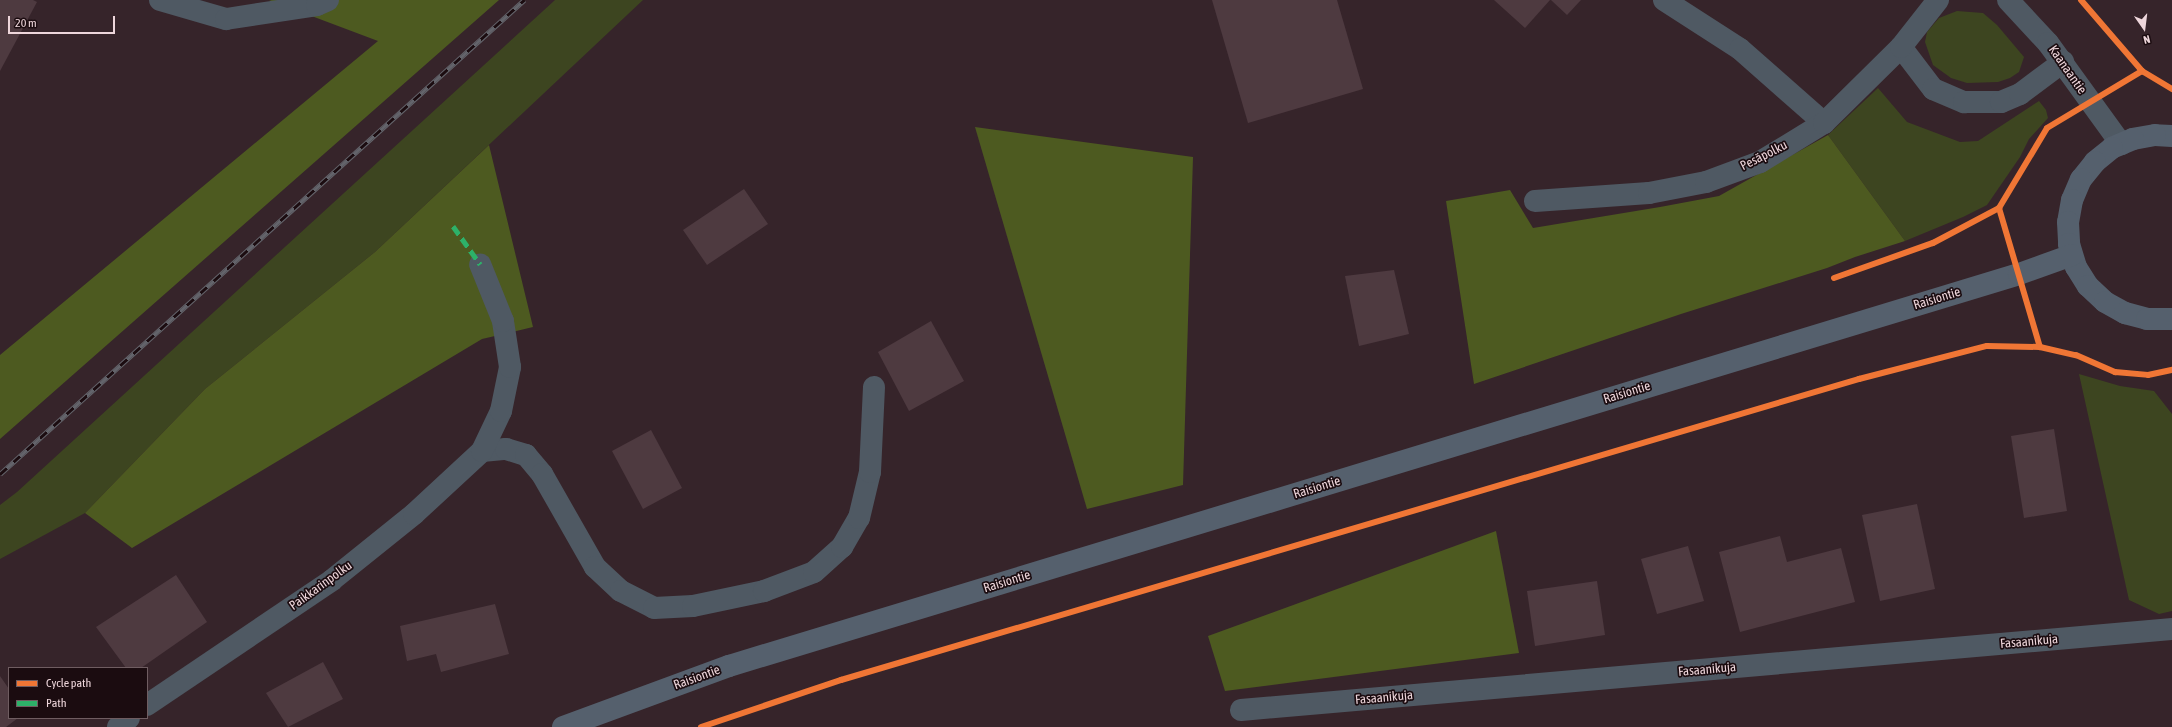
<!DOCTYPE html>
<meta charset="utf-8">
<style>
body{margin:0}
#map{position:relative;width:2172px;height:727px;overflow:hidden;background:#36242a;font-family:"Asap Condensed",sans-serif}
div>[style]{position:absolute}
.green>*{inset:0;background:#3d4520}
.forest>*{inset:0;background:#4d5a20}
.building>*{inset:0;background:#4e3a40}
.minor>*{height:22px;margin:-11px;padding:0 11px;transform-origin:11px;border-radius:11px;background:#4f5963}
.major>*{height:22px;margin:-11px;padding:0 11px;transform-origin:11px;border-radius:11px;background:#55606d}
.rail>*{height:4.5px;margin-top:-2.25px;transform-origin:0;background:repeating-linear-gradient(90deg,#1b0c10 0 9px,#63646b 0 18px);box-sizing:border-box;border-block:1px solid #63646b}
.quiet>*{height:5px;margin-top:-2.5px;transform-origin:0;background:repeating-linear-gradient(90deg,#2db169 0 10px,transparent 0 15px)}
.cycleway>*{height:6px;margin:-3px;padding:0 3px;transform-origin:3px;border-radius:3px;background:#f07635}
span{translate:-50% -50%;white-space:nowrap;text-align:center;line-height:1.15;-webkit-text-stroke:3.5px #1b0c10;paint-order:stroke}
.street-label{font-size:13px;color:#eed6db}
.legend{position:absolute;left:8px;top:667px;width:140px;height:52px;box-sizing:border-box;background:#1b0c10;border:1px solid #6f5d61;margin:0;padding:5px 7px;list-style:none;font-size:12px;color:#eed6db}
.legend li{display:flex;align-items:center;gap:8px;height:20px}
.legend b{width:20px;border:1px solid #6f5d61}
.north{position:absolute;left:2124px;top:8px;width:40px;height:40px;-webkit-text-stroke:3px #1b0c10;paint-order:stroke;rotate:166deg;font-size:11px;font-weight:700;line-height:16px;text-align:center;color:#eed6db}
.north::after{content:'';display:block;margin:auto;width:14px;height:18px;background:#eed6db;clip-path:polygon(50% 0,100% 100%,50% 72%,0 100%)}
.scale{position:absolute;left:8px;top:16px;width:107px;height:18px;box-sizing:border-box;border:2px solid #eed6db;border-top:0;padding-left:5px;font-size:12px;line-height:14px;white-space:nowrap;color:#eed6db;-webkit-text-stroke:3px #1b0c10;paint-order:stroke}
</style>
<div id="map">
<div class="green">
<i style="clip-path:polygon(555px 0,643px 0,375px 252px,205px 389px,85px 513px,0 559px,0 505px,17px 492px)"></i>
<i style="clip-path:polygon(1957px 11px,1983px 13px,1997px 25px,2024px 57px,2019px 72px,2010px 78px,1998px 82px,1967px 83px,1951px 78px,1933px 65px,1925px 42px,1927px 32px,1939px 18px)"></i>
<i style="clip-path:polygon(1878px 88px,1907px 122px,1960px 142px,1978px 141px,2039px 101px,2046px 110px,2048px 118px,2029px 139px,2020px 157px,1987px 205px,1963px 217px,1905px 241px,1828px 135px)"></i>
<i style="clip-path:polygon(2079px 374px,2120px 386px,2154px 391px,2172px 414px,2172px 611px,2159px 614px,2129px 600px)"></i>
</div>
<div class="forest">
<i style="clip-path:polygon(269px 0,499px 0,0 439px,0 355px,378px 41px)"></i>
<i style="clip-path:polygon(975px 127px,1193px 157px,1183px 485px,1087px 509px)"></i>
<i style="clip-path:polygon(1828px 135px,1905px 241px,1855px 257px,1827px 268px,1681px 314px,1474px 384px,1446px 201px,1510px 190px,1533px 228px,1660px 207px,1719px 196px)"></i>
<i style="clip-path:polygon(489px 145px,533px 327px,482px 339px,132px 548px,85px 513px,205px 389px,375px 252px)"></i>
<i style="clip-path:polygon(1496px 531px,1519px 653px,1225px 691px,1208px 636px)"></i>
</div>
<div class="building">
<i style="clip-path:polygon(0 0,33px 0,37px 2px,0 71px)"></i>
<i style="clip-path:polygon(1212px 0,1337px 0,1363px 89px,1248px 123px)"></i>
<i style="clip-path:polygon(1494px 0,1550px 0,1525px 28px)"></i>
<i style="clip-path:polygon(1551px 0,1581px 0,1567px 15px)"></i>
<i style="clip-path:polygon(744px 189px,768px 224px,707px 265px,683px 230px)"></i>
<i style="clip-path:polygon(1394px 270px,1409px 334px,1359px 346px,1345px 276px)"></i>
<i style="clip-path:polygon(931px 321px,964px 381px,909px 411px,878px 352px)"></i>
<i style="clip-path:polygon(2054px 429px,2067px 511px,2024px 518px,2011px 436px)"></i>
<i style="clip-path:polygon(651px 430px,682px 488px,643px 509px,612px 451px)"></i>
<i style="clip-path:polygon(1917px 504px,1935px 589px,1880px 601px,1862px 515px)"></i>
<i style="clip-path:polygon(1780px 536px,1787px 562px,1841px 548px,1855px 602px,1740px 632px,1719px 552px)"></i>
<i style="clip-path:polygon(1688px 546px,1704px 601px,1657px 614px,1641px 559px)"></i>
<i style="clip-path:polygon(176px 575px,207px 622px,141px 668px,126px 668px,96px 627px)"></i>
<i style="clip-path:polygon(1597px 581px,1605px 635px,1535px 646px,1527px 591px)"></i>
<i style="clip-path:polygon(495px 604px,509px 654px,441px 672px,436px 654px,407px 661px,400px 626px)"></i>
<i style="clip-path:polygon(323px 662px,343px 699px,288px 727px,266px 693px)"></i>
<i style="clip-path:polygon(0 676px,9px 689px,9px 718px,18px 718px,6px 727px,0 727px)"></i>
</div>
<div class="minor">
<i style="left:160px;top:0;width:69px;rotate:16.1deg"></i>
<i style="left:226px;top:19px;width:92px;rotate:-8.7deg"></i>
<i style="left:317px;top:5px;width:12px;rotate:-24deg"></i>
<i style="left:1664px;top:0;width:90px;rotate:32.8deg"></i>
<i style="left:1740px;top:49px;width:112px;rotate:41.4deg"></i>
<i style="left:2008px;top:0;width:59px;rotate:47.1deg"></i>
<i style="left:2048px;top:43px;width:125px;rotate:54.1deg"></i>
<i style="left:1901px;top:47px;width:53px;rotate:52.7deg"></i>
<i style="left:1933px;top:89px;width:34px;rotate:23deg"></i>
<i style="left:1964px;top:102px;width:37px"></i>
<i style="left:2001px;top:102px;width:21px;rotate:-23deg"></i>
<i style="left:2020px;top:94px;width:54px;rotate:-36.7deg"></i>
<i style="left:1535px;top:201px;width:114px;rotate:-4deg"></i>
<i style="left:1649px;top:193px;width:58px;rotate:-10.9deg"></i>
<i style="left:1706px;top:182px;width:58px;rotate:-20.3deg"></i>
<i style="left:1760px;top:162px;width:75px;rotate:-31.4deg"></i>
<i style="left:1824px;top:123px;width:108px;rotate:-44.6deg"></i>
<i style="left:1901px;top:47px;width:60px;rotate:-51.8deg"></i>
<i style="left:482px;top:451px;width:24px;rotate:-5deg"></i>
<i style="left:506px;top:449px;width:21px;rotate:17deg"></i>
<i style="left:526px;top:455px;width:25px;rotate:50deg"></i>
<i style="left:542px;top:474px;width:107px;rotate:60.3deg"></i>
<i style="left:595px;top:567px;width:35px;rotate:43deg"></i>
<i style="left:621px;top:591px;width:37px;rotate:27deg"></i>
<i style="left:654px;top:608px;width:39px;rotate:-3deg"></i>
<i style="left:693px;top:606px;width:73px;rotate:-11.9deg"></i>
<i style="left:764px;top:591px;width:53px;rotate:-20.8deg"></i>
<i style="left:814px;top:572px;width:38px;rotate:-42deg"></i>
<i style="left:842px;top:547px;width:34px;rotate:-60deg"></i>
<i style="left:859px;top:518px;width:47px;rotate:-76.6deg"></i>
<i style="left:870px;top:472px;width:85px;rotate:-87.3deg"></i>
<i style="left:147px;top:705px;width:223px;rotate:-34deg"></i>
<i style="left:332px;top:580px;width:105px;rotate:-38.8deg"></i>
<i style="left:414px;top:514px;width:93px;rotate:-42.8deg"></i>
<i style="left:482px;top:451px;width:44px;rotate:-64.6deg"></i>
<i style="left:501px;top:411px;width:45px;rotate:-78.4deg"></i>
<i style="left:510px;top:367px;width:47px;rotate:-98.7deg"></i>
<i style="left:503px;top:321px;width:61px;rotate:-112deg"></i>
<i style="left:1241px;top:710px;width:935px;rotate:-4.97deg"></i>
<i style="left:118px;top:727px;width:14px;rotate:-39deg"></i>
</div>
<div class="major">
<i style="left:2172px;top:136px;width:17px;rotate:-177deg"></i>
<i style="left:2155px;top:135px;width:22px;rotate:170deg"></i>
<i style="left:2133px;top:139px;width:23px;rotate:157deg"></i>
<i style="left:2112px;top:148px;width:22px;rotate:141deg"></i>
<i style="left:2095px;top:162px;width:22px;rotate:129deg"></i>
<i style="left:2081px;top:179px;width:23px;rotate:113deg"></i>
<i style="left:2072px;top:200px;width:22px;rotate:100deg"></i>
<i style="left:2068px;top:222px;width:22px;rotate:87deg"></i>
<i style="left:2069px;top:244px;width:24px;rotate:73deg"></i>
<i style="left:2076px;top:267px;width:22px;rotate:58deg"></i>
<i style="left:2088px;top:286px;width:23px;rotate:43deg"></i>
<i style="left:2105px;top:302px;width:23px;rotate:29deg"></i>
<i style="left:2125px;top:313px;width:23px;rotate:15deg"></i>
<i style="left:2147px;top:319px;width:25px"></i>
<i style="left:563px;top:727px;width:177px;rotate:-20.2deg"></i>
<i style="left:729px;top:666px;width:1348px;rotate:-16.9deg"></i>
<i style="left:2019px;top:274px;width:56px;rotate:-19.7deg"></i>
</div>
<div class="rail">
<i style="left:0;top:474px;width:707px;rotate:-42.13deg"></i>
</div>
<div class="quiet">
<i style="left:453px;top:226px;width:47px;rotate:54.6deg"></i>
</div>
<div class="cycleway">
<i style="left:2081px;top:0;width:94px;rotate:49.3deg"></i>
<i style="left:2142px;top:71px;width:35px;rotate:31deg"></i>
<i style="left:1999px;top:208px;width:145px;rotate:73.6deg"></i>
<i style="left:1834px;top:278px;width:105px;rotate:-19.5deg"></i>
<i style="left:1933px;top:243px;width:75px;rotate:-27.9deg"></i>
<i style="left:1999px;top:208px;width:93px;rotate:-59deg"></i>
<i style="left:2047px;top:128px;width:111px;rotate:-31deg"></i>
<i style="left:701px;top:727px;width:148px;rotate:-18.6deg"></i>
<i style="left:841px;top:680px;width:1062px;rotate:-16.47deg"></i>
<i style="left:1859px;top:379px;width:132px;rotate:-14.5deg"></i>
<i style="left:1987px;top:346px;width:53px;rotate:1.1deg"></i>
<i style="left:2040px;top:347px;width:37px;rotate:13deg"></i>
<i style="left:2076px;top:355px;width:43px;rotate:23.6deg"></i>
<i style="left:2115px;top:372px;width:33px;rotate:5deg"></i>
<i style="left:2148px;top:375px;width:25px;rotate:-12deg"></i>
</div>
<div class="street-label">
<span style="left:2067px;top:70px;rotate:55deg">Kaanaantie</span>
<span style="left:1764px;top:156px;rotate:-27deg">Pesäpolku</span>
<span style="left:1937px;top:299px;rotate:-17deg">Raisiontie</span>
<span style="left:1627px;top:393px;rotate:-17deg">Raisiontie</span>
<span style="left:1317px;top:488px;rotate:-17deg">Raisiontie</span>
<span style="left:1007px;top:582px;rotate:-17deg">Raisiontie</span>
<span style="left:321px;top:586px;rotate:-36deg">Paikkarinpolku</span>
<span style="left:2029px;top:642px;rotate:-5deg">Fasaanikuja</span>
<span style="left:1707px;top:670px;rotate:-5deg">Fasaanikuja</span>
<span style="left:697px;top:678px;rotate:-20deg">Raisiontie</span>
<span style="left:1384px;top:698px;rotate:-5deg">Fasaanikuja</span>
</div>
<ul class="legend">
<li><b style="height:5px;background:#f07635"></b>Cycle path</li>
<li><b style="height:5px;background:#2db169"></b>Path</li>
</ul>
<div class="north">N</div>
<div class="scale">20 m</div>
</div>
